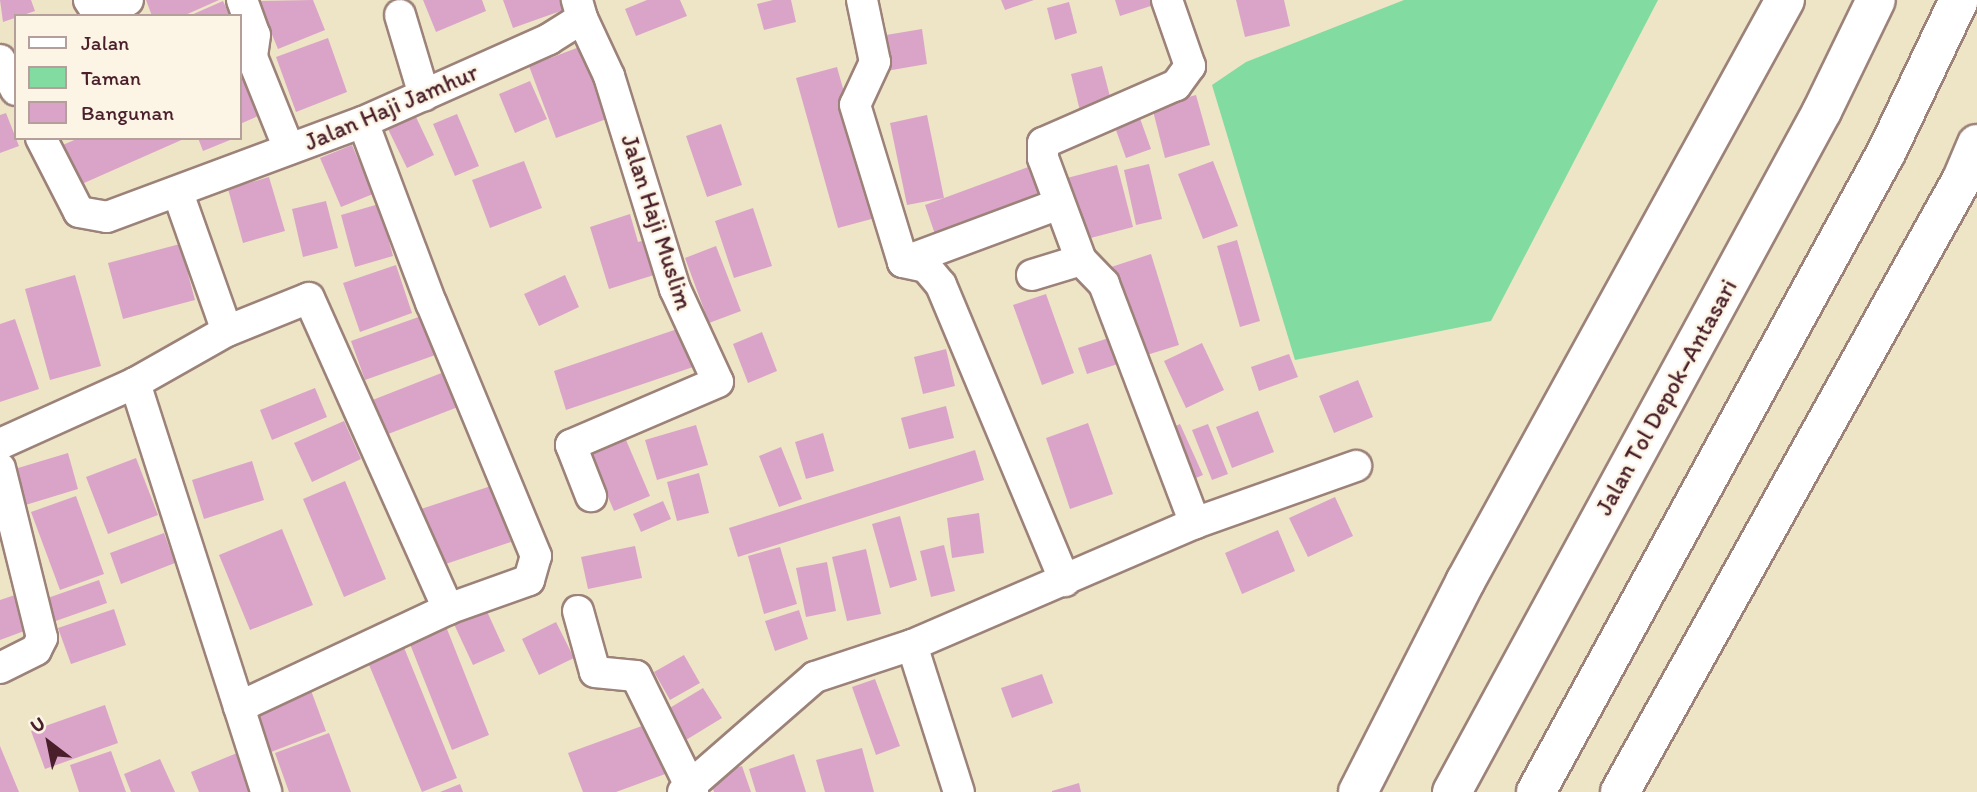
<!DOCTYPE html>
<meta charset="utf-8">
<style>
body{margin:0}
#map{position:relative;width:1977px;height:792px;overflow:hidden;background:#eee5c7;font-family:Itim,sans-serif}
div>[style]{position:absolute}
.green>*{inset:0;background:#82dba1}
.building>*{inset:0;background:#daa4c8}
.roads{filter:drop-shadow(2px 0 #9c8279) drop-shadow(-2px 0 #9c8279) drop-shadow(0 2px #9c8279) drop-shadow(0 -2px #9c8279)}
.minor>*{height:30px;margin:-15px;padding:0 15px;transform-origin:15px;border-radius:15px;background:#fff}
.motorway>*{height:38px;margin:-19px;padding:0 19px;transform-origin:19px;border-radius:19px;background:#fff}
span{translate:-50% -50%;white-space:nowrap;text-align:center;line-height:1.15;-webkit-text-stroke:5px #fcf5e5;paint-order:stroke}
.street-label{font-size:24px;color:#4a1f2b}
.legend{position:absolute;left:14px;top:14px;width:228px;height:126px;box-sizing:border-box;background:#fcf5e5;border:2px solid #b59f9b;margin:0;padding:9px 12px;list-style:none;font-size:21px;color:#4a1f2b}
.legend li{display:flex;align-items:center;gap:14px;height:35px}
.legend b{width:35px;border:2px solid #b59f9b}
.north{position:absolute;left:14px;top:708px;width:70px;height:70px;-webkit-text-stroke:5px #fcf5e5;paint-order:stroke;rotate:328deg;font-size:19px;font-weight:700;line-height:28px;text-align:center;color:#4a1f2b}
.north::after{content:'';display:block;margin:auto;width:24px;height:32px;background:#4a1f2b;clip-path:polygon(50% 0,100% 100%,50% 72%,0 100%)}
</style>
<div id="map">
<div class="green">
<i style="clip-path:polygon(1404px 0,1658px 0,1491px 321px,1295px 360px,1212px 85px,1246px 62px)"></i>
</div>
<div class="building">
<i style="clip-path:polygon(0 0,31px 0,35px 11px,3px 22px)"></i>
<i style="clip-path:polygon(146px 0,219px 0,183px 16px,152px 16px)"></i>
<i style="clip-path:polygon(313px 0,325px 30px,278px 49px,258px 1px)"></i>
<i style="clip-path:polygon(423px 0,482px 0,486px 11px,436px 32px)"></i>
<i style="clip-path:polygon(503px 0,566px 0,569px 8px,513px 28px)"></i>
<i style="clip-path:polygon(647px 0,680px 0,687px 16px,636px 36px,625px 9px)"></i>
<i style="clip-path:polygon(773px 0,791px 0,796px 22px,764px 30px,757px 4px)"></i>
<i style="clip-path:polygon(1001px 0,1034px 0,1005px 10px)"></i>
<i style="clip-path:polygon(1115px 0,1159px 0,1160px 3px,1120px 16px)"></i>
<i style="clip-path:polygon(1236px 0,1284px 0,1290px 26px,1245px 37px)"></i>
<i style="clip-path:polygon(223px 1px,230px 16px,189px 16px)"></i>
<i style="clip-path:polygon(1069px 2px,1077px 33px,1055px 40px,1047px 8px)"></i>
<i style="clip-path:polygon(922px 29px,927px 64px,886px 71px,880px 36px)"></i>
<i style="clip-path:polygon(328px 38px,347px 92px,296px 112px,276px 57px)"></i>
<i style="clip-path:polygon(590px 43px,617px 115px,556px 138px,529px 66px)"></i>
<i style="clip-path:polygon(240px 54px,265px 113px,240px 124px)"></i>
<i style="clip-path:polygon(1102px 66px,1113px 108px,1081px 115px,1071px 74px)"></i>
<i style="clip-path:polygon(837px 67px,879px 217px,838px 228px,796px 78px)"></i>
<i style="clip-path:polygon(530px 81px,547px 119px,515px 133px,499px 94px)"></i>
<i style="clip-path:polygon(1196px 95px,1210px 145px,1165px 158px,1152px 107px)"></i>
<i style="clip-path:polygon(1137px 110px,1151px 149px,1126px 158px,1112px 119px)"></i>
<i style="clip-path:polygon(6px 113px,19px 146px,0 153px,0 115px)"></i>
<i style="clip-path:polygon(457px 114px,479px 166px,455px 176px,433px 124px)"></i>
<i style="clip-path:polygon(927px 115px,944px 198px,907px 205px,890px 123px)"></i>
<i style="clip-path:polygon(416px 117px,434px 155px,407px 168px,388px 129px)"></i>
<i style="clip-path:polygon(721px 124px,742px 185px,707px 197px,686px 136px)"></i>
<i style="clip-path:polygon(79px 138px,186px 138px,75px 187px,58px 147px)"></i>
<i style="clip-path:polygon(198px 138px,235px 138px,203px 151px)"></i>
<i style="clip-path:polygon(352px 145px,373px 194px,341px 207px,320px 158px)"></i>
<i style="clip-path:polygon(524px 161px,542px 208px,490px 228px,472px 180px)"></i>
<i style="clip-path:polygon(1213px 161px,1238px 226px,1203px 239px,1178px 174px)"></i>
<i style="clip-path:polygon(1039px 163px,1054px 204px,939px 246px,925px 205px)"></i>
<i style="clip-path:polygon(1149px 164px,1162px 219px,1136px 225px,1124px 170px)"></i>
<i style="clip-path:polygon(1117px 165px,1133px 227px,1079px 241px,1063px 179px)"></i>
<i style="clip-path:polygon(269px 177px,285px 231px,243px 243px,228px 189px)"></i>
<i style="clip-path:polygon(326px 201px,338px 248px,303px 257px,292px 209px)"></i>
<i style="clip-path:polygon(379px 204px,393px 256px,355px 267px,341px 215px)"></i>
<i style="clip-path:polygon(753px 208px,772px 266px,734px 278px,715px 221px)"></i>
<i style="clip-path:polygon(630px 214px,638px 242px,656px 237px,667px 271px,609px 289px,590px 227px)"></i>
<i style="clip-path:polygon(1237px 240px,1260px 321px,1240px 327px,1217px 246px)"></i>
<i style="clip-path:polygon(180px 244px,195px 300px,123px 319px,108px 263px)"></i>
<i style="clip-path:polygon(716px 246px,741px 311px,709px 323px,685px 258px)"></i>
<i style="clip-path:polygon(1151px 254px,1179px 345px,1137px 358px,1105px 269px)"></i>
<i style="clip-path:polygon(396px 265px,412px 313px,360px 332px,343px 283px)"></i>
<i style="clip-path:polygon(75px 275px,101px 366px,50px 380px,25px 289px)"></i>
<i style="clip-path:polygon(565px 275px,579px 307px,539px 326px,524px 294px)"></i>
<i style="clip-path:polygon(1046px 294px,1074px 373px,1042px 385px,1013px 305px)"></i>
<i style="clip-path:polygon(427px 314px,441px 353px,365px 380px,351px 341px)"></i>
<i style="clip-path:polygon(15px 319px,39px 389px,0 402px,0 324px)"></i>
<i style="clip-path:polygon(689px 325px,702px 364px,566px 410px,554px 371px)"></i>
<i style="clip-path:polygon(762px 332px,777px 371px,748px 383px,733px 344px)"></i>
<i style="clip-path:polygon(1118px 335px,1127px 361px,1087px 374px,1078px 348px)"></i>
<i style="clip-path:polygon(1202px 343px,1224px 390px,1186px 408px,1164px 361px)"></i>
<i style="clip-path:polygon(946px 349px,955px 386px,923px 394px,914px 357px)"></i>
<i style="clip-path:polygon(1289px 354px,1298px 377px,1259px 391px,1251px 367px)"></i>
<i style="clip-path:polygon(444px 372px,458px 407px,383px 436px,370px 401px)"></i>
<i style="clip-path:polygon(1358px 380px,1373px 417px,1334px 433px,1319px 396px)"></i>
<i style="clip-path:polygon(315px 388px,327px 417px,272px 440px,260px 410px)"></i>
<i style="clip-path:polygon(946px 406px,954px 438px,909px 449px,901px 418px)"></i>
<i style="clip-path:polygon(1258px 411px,1274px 452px,1232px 468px,1216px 427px)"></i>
<i style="clip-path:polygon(344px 421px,361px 459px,312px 482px,294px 443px)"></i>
<i style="clip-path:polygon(1088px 423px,1113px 494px,1070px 509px,1046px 438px)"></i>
<i style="clip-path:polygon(1180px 424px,1203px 475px,1184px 483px,1162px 432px)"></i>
<i style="clip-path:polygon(1208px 424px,1228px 474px,1212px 480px,1192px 430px)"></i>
<i style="clip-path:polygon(696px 425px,708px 465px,657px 480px,645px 440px)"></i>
<i style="clip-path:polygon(620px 426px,650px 496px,614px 511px,584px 441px)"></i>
<i style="clip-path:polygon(823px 433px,834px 471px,806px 479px,795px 442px)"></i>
<i style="clip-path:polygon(781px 447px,802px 499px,779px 507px,759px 456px)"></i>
<i style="clip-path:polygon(975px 450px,984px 480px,738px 557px,729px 528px)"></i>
<i style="clip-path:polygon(68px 453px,78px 489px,19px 507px,8px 471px)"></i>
<i style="clip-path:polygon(136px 458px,158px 515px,108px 534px,86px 477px)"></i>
<i style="clip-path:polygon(252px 461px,264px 500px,204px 519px,192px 480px)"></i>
<i style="clip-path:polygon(699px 473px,709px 513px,677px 521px,667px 482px)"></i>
<i style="clip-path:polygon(345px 481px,386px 579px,344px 597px,303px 499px)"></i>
<i style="clip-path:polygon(491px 486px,511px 542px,434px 568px,415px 511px)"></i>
<i style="clip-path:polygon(76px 496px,104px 574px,60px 590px,31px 512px)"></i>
<i style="clip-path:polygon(1335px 497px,1353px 536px,1308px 557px,1289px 518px)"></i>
<i style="clip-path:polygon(663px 501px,671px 519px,641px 532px,633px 514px)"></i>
<i style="clip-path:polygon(979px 513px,984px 553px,952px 558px,947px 518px)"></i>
<i style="clip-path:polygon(900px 516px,917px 580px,890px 588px,872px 524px)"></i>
<i style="clip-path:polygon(282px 529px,313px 605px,250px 630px,219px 555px)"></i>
<i style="clip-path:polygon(1278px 530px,1295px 571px,1242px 594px,1225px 553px)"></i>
<i style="clip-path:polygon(164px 533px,175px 563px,121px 584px,110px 553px)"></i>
<i style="clip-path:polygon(944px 545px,955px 591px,931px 597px,920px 551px)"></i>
<i style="clip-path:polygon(635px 546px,642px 578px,588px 589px,581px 557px)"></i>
<i style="clip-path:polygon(780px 547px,797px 604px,764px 614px,748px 556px)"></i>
<i style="clip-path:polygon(866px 549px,881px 614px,847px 621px,832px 557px)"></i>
<i style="clip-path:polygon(827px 562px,836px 611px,806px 617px,796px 568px)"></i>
<i style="clip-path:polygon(99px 580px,107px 603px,50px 623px,42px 600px)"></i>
<i style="clip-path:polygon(15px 595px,27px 630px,0 640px,0 600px)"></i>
<i style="clip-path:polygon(485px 607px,505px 651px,473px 665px,453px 622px)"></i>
<i style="clip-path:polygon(114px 609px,126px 645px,71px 664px,58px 628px)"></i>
<i style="clip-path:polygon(799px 610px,808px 639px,775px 651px,765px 621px)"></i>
<i style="clip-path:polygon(443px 619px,489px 735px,452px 750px,406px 634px)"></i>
<i style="clip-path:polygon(556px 622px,574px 658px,539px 675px,522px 639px)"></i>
<i style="clip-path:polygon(403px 645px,457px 778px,422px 792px,367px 660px)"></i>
<i style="clip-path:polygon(684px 655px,700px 683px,670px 700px,654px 672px)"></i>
<i style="clip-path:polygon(1042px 674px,1053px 703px,1012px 718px,1001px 688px)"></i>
<i style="clip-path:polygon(875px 679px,900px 746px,876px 755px,852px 687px)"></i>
<i style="clip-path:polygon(309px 685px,326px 731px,271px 752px,254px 705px)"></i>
<i style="clip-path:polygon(703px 688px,722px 718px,686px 740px,668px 709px)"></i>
<i style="clip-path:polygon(105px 705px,118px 743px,45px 769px,31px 731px)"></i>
<i style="clip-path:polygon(650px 723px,668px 773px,616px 792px,583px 792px,568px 753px)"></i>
<i style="clip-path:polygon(329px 733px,351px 792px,289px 792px,275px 753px)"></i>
<i style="clip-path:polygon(0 746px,19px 792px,0 792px)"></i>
<i style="clip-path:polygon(862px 748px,874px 792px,825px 792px,816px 760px)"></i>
<i style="clip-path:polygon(111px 751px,126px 792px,79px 792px,70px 765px)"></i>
<i style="clip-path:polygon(237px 753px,253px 792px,199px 792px,191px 772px)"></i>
<i style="clip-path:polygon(794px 754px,806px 792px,756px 792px,749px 769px)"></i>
<i style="clip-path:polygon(160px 759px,175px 792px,131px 792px,124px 774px)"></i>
<i style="clip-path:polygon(742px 766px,751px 792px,714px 792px,709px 777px)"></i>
<i style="clip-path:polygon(1079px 783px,1081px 792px,1052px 792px,1052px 791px)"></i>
<i style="clip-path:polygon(460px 784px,463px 792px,440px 792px)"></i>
</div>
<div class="roads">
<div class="minor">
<i style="left:89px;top:0;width:17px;rotate:57deg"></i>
<i style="left:98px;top:14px;width:33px;rotate:-25deg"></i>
<i style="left:242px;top:0;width:37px;rotate:70deg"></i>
<i style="left:255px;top:35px;width:22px;rotate:98deg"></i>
<i style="left:252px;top:57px;width:99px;rotate:68.1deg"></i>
<i style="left:862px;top:0;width:63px;rotate:78.2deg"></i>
<i style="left:875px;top:62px;width:47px;rotate:114.9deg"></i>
<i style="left:855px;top:105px;width:164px;rotate:73deg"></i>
<i style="left:903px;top:262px;width:24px;rotate:12deg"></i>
<i style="left:926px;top:267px;width:23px;rotate:50deg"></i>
<i style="left:941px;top:285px;width:321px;rotate:67.3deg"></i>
<i style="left:1167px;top:0;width:70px;rotate:70.8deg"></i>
<i style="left:1190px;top:66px;width:24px;rotate:126deg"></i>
<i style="left:1176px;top:85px;width:145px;rotate:156.4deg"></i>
<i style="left:1043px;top:143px;width:15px;rotate:90deg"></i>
<i style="left:1043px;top:158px;width:109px;rotate:69.6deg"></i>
<i style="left:1081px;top:260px;width:33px;rotate:46deg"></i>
<i style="left:1104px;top:284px;width:256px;rotate:69.2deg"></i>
<i style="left:400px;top:15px;width:84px;rotate:73.3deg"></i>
<i style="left:582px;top:18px;width:64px;rotate:65deg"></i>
<i style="left:609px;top:76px;width:223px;rotate:72.8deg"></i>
<i style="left:675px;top:289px;width:102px;rotate:65.2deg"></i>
<i style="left:718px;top:382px;width:160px;rotate:156.8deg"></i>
<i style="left:571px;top:445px;width:55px;rotate:68.6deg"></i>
<i style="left:0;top:60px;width:34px;rotate:62deg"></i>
<i style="left:41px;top:138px;width:83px;rotate:62.8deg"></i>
<i style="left:79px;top:212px;width:28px;rotate:10deg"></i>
<i style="left:107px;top:217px;width:273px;rotate:-20.4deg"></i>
<i style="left:363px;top:122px;width:204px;rotate:-24deg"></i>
<i style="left:549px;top:39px;width:39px;rotate:-32deg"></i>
<i style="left:582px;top:18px;width:19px;rotate:-106deg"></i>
<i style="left:178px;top:193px;width:146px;rotate:70.5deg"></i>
<i style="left:903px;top:262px;width:166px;rotate:-20.4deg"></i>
<i style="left:1032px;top:275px;width:51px;rotate:-17deg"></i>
<i style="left:135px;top:383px;width:429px;rotate:72.2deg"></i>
<i style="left:0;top:444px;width:148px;rotate:-24.3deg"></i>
<i style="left:135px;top:383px;width:106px;rotate:-29.5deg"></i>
<i style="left:227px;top:331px;width:88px;rotate:-21.9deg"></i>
<i style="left:309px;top:298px;width:341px;rotate:65.9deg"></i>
<i style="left:0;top:468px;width:175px;rotate:76.1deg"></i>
<i style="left:42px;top:638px;width:13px;rotate:117deg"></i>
<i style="left:36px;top:650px;width:40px;rotate:153.4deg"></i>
<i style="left:578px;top:611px;width:63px;rotate:74.4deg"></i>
<i style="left:595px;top:672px;width:41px;rotate:5.6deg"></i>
<i style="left:636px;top:676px;width:129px;rotate:63.8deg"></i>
<i style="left:912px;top:645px;width:154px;rotate:72.3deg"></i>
<i style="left:239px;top:707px;width:231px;rotate:-25.1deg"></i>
<i style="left:448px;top:609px;width:86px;rotate:-19.7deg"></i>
<i style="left:529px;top:580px;width:25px;rotate:-74deg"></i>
<i style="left:536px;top:556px;width:274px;rotate:-112.5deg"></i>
<i style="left:431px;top:303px;width:193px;rotate:-110.6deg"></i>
<i style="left:683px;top:792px;width:175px;rotate:-41.1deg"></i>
<i style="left:815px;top:677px;width:102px;rotate:-18.3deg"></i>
<i style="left:912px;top:645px;width:308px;rotate:-23.3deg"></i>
<i style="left:1195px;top:523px;width:171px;rotate:-19.5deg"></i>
</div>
<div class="motorway">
<i style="left:1358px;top:792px;width:236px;rotate:-63deg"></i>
<i style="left:1465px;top:582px;width:664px;rotate:-61.2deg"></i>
<i style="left:1452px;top:792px;width:775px;rotate:-61.48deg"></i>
<i style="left:1822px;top:111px;width:123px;rotate:-64.1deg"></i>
<i style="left:1536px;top:792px;width:731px;rotate:-61.3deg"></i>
<i style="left:1887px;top:151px;width:167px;rotate:-64.5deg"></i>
<i style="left:1620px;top:792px;width:702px;rotate:-60.84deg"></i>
<i style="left:1962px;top:179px;width:38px;rotate:-67deg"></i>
</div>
</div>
<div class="street-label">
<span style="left:391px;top:107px;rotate:-23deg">Jalan Haji Jamhur</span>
<span style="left:657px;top:222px;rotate:72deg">Jalan Haji Muslim</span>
<span style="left:1666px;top:397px;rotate:-61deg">Jalan Tol Depok–Antasari</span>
</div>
<ul class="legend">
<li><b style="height:9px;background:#fff"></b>Jalan</li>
<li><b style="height:19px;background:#82dba1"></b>Taman</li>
<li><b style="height:19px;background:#daa4c8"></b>Bangunan</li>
</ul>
<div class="north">U</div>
</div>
